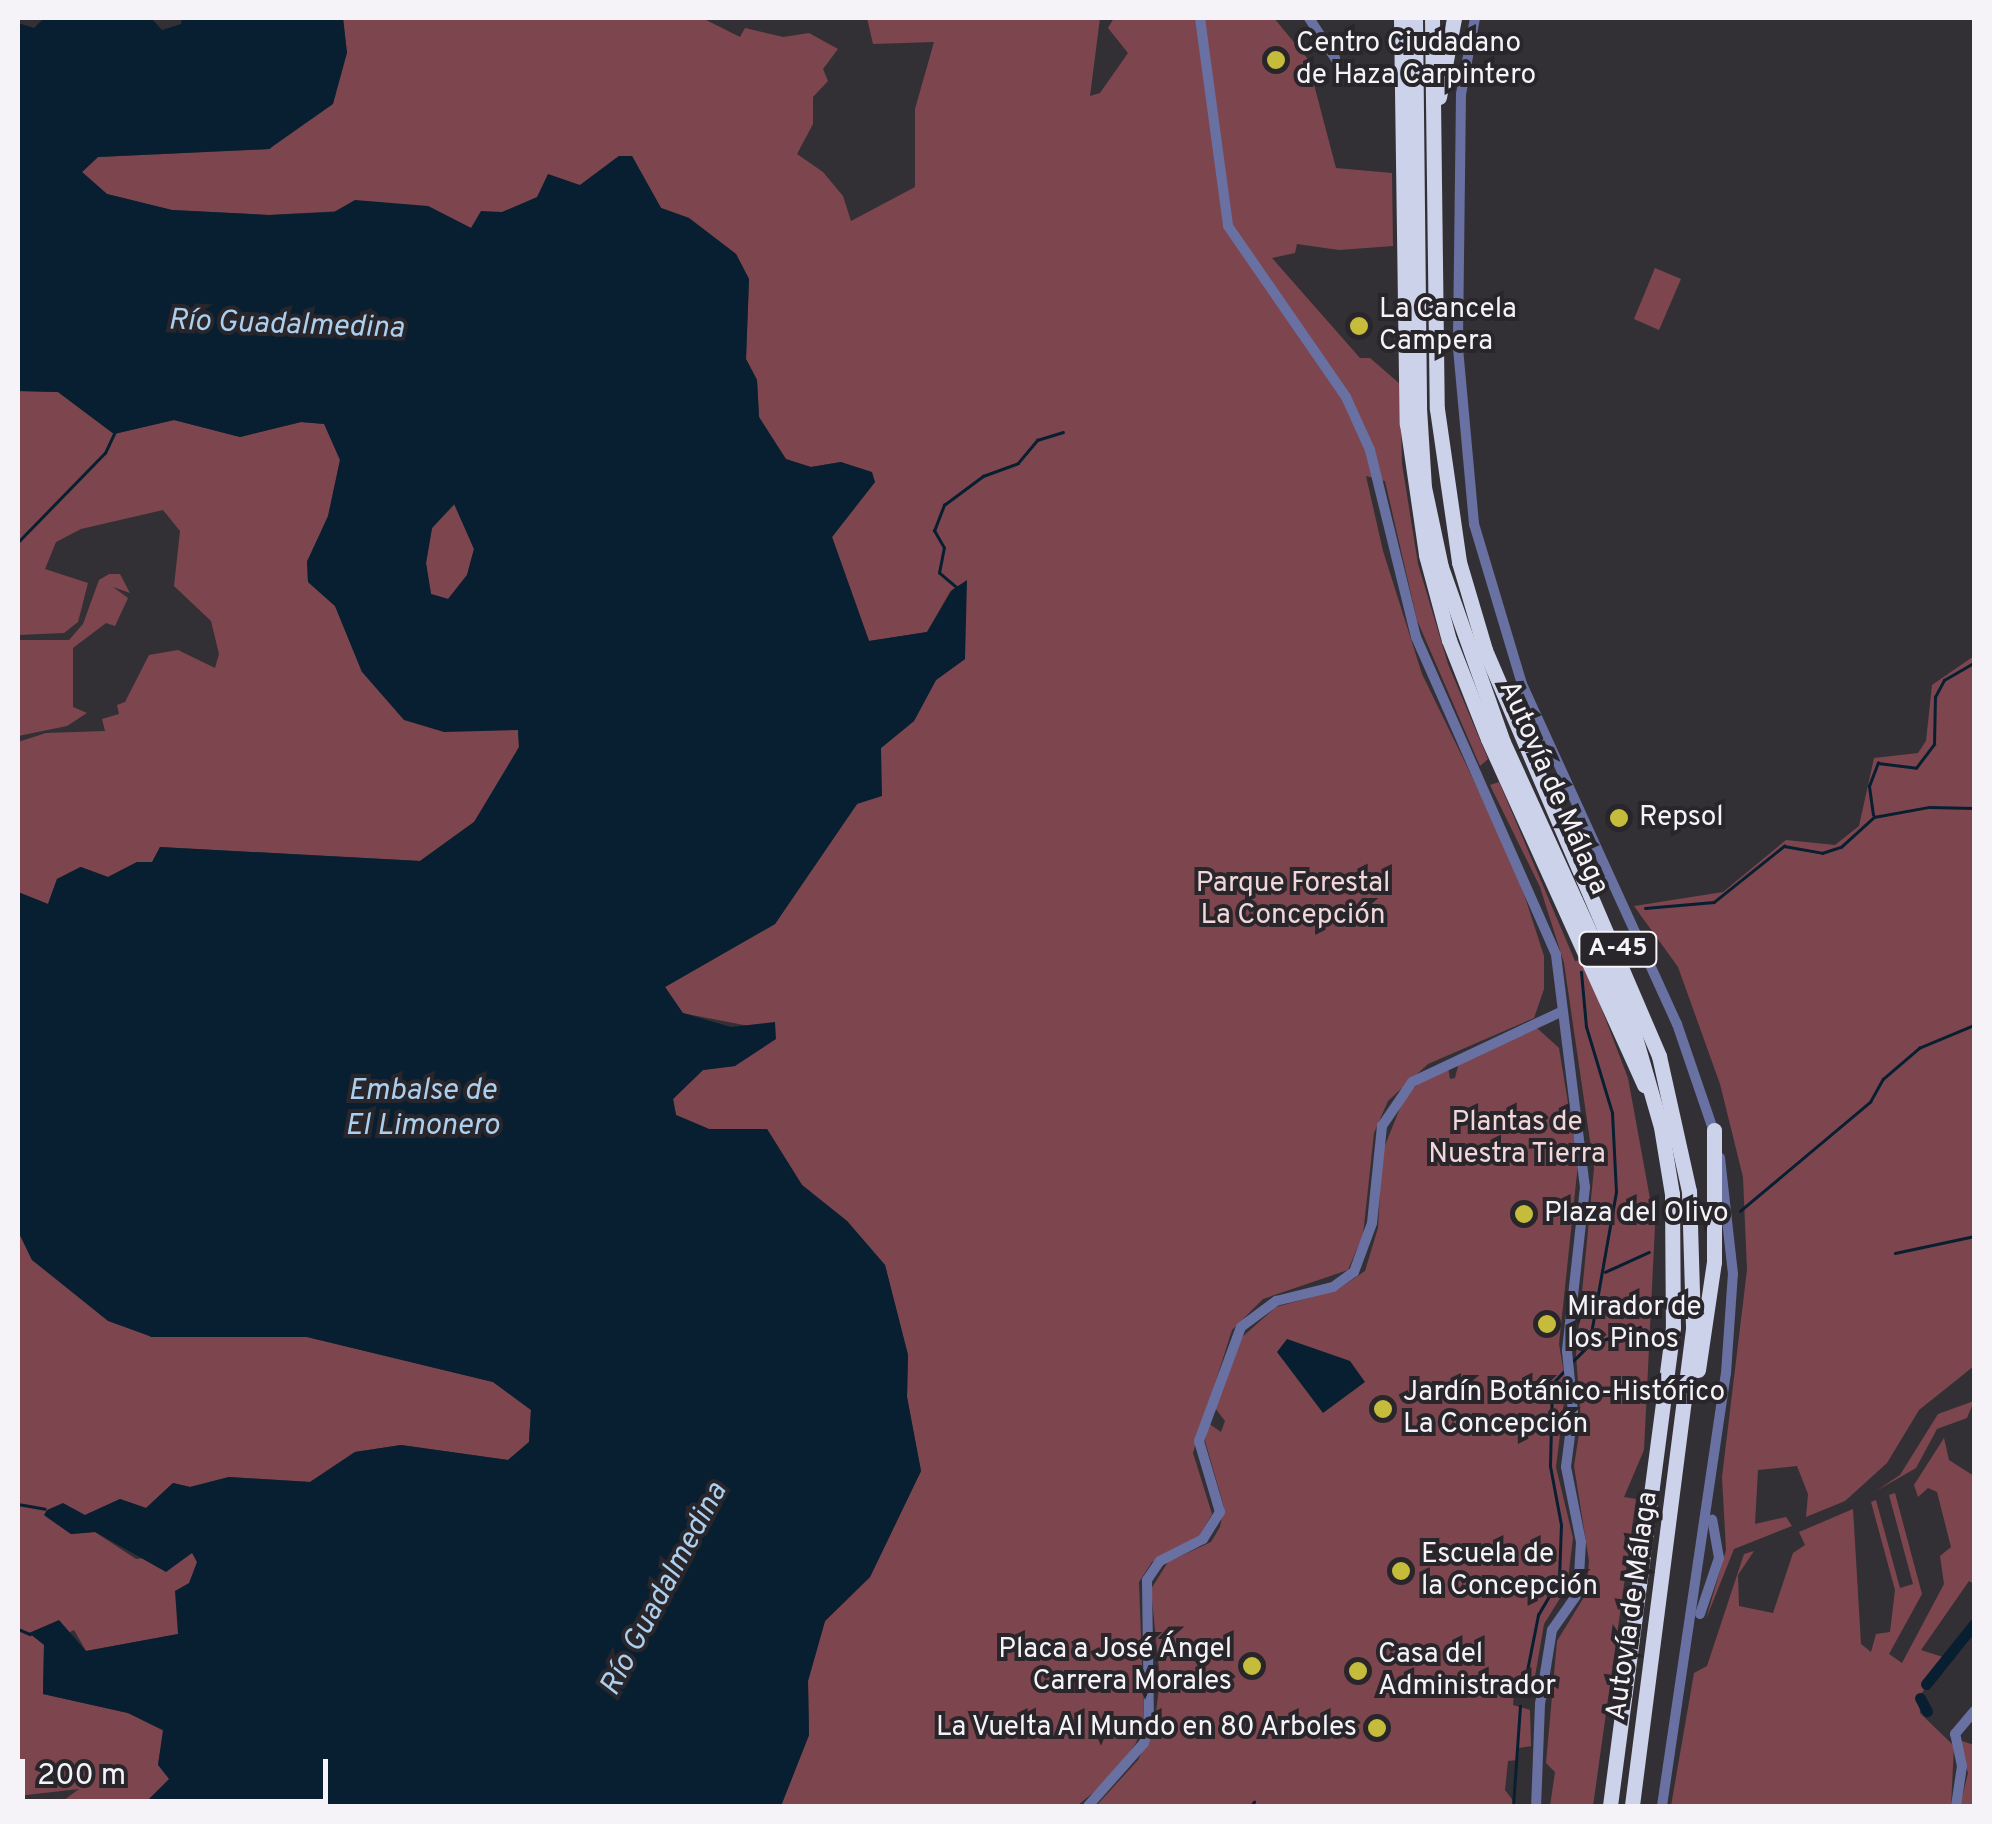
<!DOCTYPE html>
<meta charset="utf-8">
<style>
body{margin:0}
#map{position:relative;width:1992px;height:1824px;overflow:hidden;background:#333035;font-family:Overpass,sans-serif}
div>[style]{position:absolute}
.green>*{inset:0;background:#7d464e}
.water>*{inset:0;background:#081f31}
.stream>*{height:2.5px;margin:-1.25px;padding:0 1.25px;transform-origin:1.25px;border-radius:1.25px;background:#081f31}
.canal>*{height:11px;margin:-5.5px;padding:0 5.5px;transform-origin:5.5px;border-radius:5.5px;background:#081f31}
.minor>*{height:10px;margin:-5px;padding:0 5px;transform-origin:5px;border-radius:5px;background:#6971a3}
.highway>*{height:15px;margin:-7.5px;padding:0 7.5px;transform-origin:7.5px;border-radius:7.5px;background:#cdd2eb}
.dots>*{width:28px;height:28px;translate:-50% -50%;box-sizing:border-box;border:5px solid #29262b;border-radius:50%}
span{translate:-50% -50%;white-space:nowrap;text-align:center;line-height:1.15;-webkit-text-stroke:8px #29262b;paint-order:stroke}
.shield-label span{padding:2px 8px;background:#29262b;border:2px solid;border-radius:8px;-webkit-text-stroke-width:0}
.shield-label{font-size:25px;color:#f5f3f7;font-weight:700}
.poi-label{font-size:28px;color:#f5f3f7}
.left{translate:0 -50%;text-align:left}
.right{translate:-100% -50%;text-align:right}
.street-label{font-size:28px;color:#f5f3f7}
.park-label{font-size:28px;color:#f1d7da}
.water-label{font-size:30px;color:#accfee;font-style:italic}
.frame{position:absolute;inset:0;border:20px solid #f5f3f7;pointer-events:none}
.scale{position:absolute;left:20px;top:1759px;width:308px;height:45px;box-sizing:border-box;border:5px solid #f5f3f7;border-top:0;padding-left:12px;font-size:30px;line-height:35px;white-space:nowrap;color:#f5f3f7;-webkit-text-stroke:8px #29262b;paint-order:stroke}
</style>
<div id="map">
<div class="green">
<i style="clip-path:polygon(343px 18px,702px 18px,740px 37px,745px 28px,783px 37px,809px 33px,838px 49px,823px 69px,828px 81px,813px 97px,813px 124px,797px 154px,823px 172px,843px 196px,851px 221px,915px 187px,915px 109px,934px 42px,873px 44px,867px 18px,1100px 18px,1090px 96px,1100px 93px,1128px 53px,1108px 28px,1114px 18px,1274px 18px,1307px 58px,1336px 168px,1392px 173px,1393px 246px,1339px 250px,1297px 244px,1295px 253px,1272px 258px,1360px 358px,1370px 358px,1400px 384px,1402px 464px,1418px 564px,1448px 664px,1488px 759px,1480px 766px,1417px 620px,1385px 481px,1366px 476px,1383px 551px,1422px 674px,1514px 863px,1544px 956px,1544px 989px,1534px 1018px,1428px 1064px,1388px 1101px,1374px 1133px,1363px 1235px,1348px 1270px,1263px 1299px,1232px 1330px,1193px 1453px,1212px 1514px,1200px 1535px,1152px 1562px,1139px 1582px,1144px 1719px,1136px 1743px,1111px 1778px,1077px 1806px,781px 1806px,809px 1735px,808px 1681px,825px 1621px,870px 1577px,921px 1471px,907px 1397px,908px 1355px,885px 1265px,847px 1221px,802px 1185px,767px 1129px,709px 1129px,676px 1115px,673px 1099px,703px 1070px,735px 1066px,759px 1028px,682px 1013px,665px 987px,775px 924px,857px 804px,881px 748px,914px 721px,936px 680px,965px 659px,951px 590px,927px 632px,869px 641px,832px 537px,875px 482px,841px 462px,811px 467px,786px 460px,759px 417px,757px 380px,746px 359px,749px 279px,736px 254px,689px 218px,661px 208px,632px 156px,619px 156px,580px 185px,471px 228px,428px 206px,269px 215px,172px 210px,107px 194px,82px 172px,98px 157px,270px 149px,347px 53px)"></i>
<i style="clip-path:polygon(1655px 268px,1681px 279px,1659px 330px,1634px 319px)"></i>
<i style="clip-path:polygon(18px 391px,58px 392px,114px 434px,174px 420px,240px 437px,301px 422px,325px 424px,340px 460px,328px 517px,307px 561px,308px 582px,335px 606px,362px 672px,495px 729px,518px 730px,519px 747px,503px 780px,474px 822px,420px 861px,160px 847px,152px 863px,137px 862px,108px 877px,80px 867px,57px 879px,48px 904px,18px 892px,18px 742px,46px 733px,105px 731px,102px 719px,119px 714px,117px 705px,125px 702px,149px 655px,178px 650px,215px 668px,219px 654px,211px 621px,174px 586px,180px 531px,163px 510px,81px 529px,56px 542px,45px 569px,88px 583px,78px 622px,64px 633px,18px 635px)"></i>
<i style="clip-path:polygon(455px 504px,474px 549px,467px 575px,448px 599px,431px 594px,426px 563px,432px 528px)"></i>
<i style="clip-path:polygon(109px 574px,120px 574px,130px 593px,113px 587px,128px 598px,115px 626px,106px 623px,73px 648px,73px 707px,87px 713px,67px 726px,18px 736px,18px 640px,69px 640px,83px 624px,99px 580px)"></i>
<i style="clip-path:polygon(1974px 656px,1974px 1366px,1919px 1410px,1887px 1463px,1845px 1501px,1806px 1517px,1808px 1494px,1797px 1466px,1758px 1470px,1755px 1524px,1786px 1517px,1792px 1526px,1734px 1549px,1706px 1619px,1726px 1550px,1722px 1477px,1747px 1270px,1743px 1177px,1720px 1084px,1678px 967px,1634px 906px,1723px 892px,1786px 840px,1835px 845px,1859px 826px,1874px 758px,1918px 753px,1926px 741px,1932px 685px)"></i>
<i style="clip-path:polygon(1499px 782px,1575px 961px,1583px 960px,1628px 1078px,1655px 1226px,1644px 1450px,1624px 1497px,1636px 1499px,1593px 1806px,1550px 1806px,1555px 1772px,1546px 1763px,1557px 1641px,1586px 1594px,1589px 1561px,1574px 1466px,1581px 1421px,1576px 1355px,1594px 1168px,1564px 963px,1540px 887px,1490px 785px)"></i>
<i style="clip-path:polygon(1537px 1028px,1559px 1048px,1578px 1164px,1559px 1344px,1566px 1385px,1556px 1467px,1573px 1538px,1567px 1587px,1544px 1624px,1533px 1688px,1514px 1694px,1513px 1705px,1530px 1710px,1531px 1746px,1519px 1748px,1518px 1760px,1508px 1761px,1505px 1790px,1517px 1806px,1096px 1806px,1138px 1760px,1154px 1728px,1160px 1680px,1151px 1589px,1168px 1562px,1211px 1542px,1220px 1527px,1224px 1507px,1205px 1441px,1208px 1423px,1221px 1432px,1225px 1421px,1215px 1408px,1241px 1338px,1276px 1307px,1337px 1290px,1365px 1271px,1378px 1228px,1382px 1153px,1404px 1098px,1424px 1078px,1448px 1067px,1450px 1079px,1455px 1078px,1459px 1062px)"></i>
<i style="clip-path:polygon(18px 1231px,32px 1260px,151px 1337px,307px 1337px,493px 1382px,531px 1410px,529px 1442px,508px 1460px,401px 1445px,355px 1452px,310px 1482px,229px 1477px,190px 1487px,173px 1483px,146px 1508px,120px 1499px,85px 1515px,45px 1516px,71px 1534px,95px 1532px,136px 1559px,193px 1553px,197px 1562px,178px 1634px,86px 1651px,74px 1630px,44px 1645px,43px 1694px,128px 1713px,164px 1731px,158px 1764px,170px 1779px,142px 1806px,56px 1806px,79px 1789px,18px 1796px)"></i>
<i style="clip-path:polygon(1974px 1401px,1967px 1418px,1937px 1429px,1916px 1468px,1876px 1491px,1900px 1475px,1938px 1414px)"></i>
<i style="clip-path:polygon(1944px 1438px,1949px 1460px,1974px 1476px,1974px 1584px,1969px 1581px,1921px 1650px,1946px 1658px,1919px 1697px,1920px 1713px,1954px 1746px,1951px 1806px,1671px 1806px,1694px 1673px,1707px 1666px,1744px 1554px,1754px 1551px,1738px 1575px,1739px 1606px,1773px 1613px,1793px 1553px,1805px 1545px,1799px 1532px,1853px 1509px,1861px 1644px,1871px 1652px,1876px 1634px,1890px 1632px,1895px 1590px,1871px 1502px,1876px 1500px,1900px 1588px,1913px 1584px,1889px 1495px,1895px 1493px,1922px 1594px,1889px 1654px,1902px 1663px,1944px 1584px,1940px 1556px,1951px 1547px,1937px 1492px,1928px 1488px,1918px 1497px,1914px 1485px)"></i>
<i style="clip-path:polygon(1959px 1740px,1974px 1745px,1974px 1806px,1960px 1806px,1968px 1773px)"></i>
</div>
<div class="water">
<i style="clip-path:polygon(evenodd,44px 18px,151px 18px,162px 30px,181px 24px,182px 18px,343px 18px,347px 53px,333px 104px,269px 149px,98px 157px,82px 172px,107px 194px,172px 210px,269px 215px,334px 212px,355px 200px,428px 206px,471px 228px,481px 211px,502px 212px,537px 197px,548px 174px,580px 185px,619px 156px,632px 156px,661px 208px,689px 218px,736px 254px,749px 279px,746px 359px,757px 380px,759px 417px,786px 459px,811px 467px,841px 462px,872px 472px,875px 482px,832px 537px,869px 641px,927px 632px,952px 590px,967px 580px,965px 659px,936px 680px,914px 721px,881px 748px,882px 796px,857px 804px,775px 924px,665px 987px,683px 1013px,731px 1027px,775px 1022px,776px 1039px,735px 1066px,703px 1070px,673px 1099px,676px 1115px,709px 1129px,767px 1129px,802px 1185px,847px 1221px,885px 1265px,908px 1355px,907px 1397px,921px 1471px,870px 1577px,825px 1621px,808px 1681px,809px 1735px,781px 1806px,142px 1806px,169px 1779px,158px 1765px,163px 1730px,128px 1713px,43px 1694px,44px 1645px,29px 1633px,59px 1620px,86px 1651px,178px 1634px,175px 1591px,189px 1583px,197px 1562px,192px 1553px,166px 1572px,95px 1532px,71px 1534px,44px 1515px,47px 1510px,63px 1503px,85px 1515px,120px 1499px,146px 1508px,173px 1483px,190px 1487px,229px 1477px,310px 1482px,355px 1452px,401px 1445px,508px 1460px,529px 1442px,531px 1410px,493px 1382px,307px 1337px,152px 1337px,108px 1321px,32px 1260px,18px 1231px,18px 892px,48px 904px,57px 879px,81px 867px,108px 877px,137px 862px,152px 862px,160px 847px,420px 861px,474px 822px,519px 747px,518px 730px,444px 732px,404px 720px,362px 672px,335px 606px,308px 582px,307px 562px,328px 516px,340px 460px,324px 424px,301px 422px,240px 437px,174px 420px,114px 434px,58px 392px,18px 391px,18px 23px,34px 28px,44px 18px,454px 504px,474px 549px,467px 575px,448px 599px,431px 594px,426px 563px,432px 528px,454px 504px)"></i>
<i style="clip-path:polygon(1287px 1339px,1350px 1361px,1365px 1382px,1323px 1413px,1277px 1352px)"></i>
</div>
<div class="stream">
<i style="left:18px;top:542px;width:124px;rotate:-45.7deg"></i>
<i style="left:105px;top:453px;width:23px;rotate:-65deg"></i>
<i style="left:957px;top:588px;width:23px;rotate:-140deg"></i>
<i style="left:939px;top:573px;width:25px;rotate:-79deg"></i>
<i style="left:944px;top:548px;width:20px;rotate:-120deg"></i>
<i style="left:934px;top:531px;width:28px;rotate:-69deg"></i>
<i style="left:944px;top:505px;width:49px;rotate:-36.6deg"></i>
<i style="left:983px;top:476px;width:37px;rotate:-20deg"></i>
<i style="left:1018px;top:463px;width:30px;rotate:-50deg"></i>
<i style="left:1037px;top:440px;width:27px;rotate:-17deg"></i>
<i style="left:1873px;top:815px;width:29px;rotate:-98deg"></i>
<i style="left:1869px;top:786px;width:25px;rotate:-69deg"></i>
<i style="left:1878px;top:763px;width:38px;rotate:7deg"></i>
<i style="left:1916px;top:768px;width:30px;rotate:-53deg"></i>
<i style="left:1934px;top:744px;width:47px;rotate:-88.8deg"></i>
<i style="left:1935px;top:697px;width:19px;rotate:-62deg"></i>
<i style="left:1944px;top:680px;width:34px;rotate:-30deg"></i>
<i style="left:1645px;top:908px;width:69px;rotate:-5deg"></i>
<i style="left:1714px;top:902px;width:90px;rotate:-38.7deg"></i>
<i style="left:1784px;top:846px;width:39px;rotate:10deg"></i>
<i style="left:1822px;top:853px;width:20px;rotate:-18deg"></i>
<i style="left:1841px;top:847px;width:45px;rotate:-42.3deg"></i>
<i style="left:1874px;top:817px;width:56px;rotate:-10.3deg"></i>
<i style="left:1929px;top:807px;width:45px;rotate:1.3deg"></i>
<i style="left:1740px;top:1211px;width:170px;rotate:-40deg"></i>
<i style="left:1870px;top:1102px;width:26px;rotate:-61deg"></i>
<i style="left:1883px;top:1079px;width:48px;rotate:-40.7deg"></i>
<i style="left:1919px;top:1048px;width:60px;rotate:-22.7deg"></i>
<i style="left:1895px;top:1253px;width:81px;rotate:-12.1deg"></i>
<i style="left:1605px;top:1272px;width:48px;rotate:-24.4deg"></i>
<i style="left:1589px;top:1345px;width:54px;rotate:-19.4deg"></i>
<i style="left:1572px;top:1362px;width:24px;rotate:-45deg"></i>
<i style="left:1589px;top:1345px;width:155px;rotate:-80deg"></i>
<i style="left:1616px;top:1192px;width:79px;rotate:-92.9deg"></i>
<i style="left:1612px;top:1113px;width:90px;rotate:-106.8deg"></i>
<i style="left:1586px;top:1027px;width:55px;rotate:-95.2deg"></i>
<i style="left:18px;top:1504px;width:27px;rotate:10deg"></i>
<i style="left:18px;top:1629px;width:13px;rotate:23deg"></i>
<i style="left:1522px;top:1696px;width:83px;rotate:-78.8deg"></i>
<i style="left:1538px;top:1615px;width:42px;rotate:-59.7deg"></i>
<i style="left:1559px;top:1579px;width:54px;rotate:-87.9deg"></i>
<i style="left:1561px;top:1525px;width:60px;rotate:-100.6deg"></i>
<i style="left:1550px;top:1466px;width:82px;rotate:-88.6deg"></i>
<i style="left:1552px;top:1384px;width:16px;rotate:-47deg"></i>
<i style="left:1251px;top:1806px;width:5px;rotate:-53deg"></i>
<i style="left:1513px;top:1806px;width:100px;rotate:-86deg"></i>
</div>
<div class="canal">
<i style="left:1926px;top:1684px;width:77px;rotate:-51.3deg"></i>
<i style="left:1920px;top:1698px;width:15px;rotate:62deg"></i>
</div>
<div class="minor">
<i style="left:1200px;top:18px;width:210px;rotate:82.3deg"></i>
<i style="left:1228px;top:226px;width:208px;rotate:55.4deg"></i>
<i style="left:1346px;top:397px;width:58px;rotate:65.6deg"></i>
<i style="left:1370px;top:450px;width:193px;rotate:76.2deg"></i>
<i style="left:1416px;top:637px;width:347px;rotate:66.2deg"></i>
<i style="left:1556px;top:955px;width:234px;rotate:82.9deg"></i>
<i style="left:1585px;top:1187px;width:165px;rotate:96.3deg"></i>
<i style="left:1567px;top:1351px;width:61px;rotate:84.4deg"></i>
<i style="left:1573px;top:1412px;width:55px;rotate:97.3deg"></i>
<i style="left:1566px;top:1467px;width:76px;rotate:78.7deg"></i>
<i style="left:1581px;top:1542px;width:51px;rotate:93.4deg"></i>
<i style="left:1578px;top:1593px;width:45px;rotate:125.1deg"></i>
<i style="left:1552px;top:1630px;width:75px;rotate:99.2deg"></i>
<i style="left:1540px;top:1704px;width:102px;rotate:92.2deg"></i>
<i style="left:1309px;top:18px;width:48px;rotate:57deg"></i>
<i style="left:1475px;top:18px;width:77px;rotate:100.4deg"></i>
<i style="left:1461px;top:94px;width:254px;rotate:90.7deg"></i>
<i style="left:1458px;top:348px;width:177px;rotate:84.8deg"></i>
<i style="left:1474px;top:524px;width:167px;rotate:73.3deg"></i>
<i style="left:1522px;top:684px;width:374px;rotate:65.5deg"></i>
<i style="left:1677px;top:1024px;width:114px;rotate:71.1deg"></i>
<i style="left:1700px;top:1614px;width:59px;rotate:-71.3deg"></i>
<i style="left:1719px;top:1558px;width:39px;rotate:-100deg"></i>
<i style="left:1088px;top:1806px;width:84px;rotate:-48.4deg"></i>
<i style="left:1144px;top:1743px;width:20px;rotate:-75deg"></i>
<i style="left:1149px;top:1724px;width:144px;rotate:-90.8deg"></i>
<i style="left:1147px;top:1580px;width:23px;rotate:-56deg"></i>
<i style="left:1160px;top:1561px;width:48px;rotate:-27.1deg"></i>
<i style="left:1203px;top:1539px;width:32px;rotate:-58deg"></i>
<i style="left:1220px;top:1512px;width:74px;rotate:-106.5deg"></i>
<i style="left:1199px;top:1441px;width:121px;rotate:-69.8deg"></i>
<i style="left:1241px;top:1327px;width:44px;rotate:-36.6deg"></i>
<i style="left:1276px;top:1301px;width:59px;rotate:-13.8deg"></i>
<i style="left:1333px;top:1287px;width:26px;rotate:-36deg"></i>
<i style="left:1354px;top:1272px;width:52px;rotate:-69.8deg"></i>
<i style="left:1372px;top:1223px;width:98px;rotate:-84.1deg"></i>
<i style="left:1382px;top:1126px;width:53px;rotate:-55.7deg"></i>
<i style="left:1412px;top:1082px;width:165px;rotate:-25.2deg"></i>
<i style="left:1662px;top:1806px;width:438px;rotate:-81.6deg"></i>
<i style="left:1726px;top:1373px;width:99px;rotate:-86deg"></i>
<i style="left:1733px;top:1274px;width:117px;rotate:-96.4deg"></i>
<i style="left:1956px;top:1806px;width:40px;rotate:-81.5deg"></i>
<i style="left:1962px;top:1766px;width:33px;rotate:-102deg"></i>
<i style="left:1955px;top:1734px;width:30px;rotate:-50deg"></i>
</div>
<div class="highway">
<i style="left:1401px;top:18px;width:406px;rotate:89.2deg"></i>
<i style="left:1407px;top:424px;width:132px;rotate:81.7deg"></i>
<i style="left:1426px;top:555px;width:88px;rotate:74.9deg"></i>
<i style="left:1449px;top:640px;width:106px;rotate:68.5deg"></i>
<i style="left:1488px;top:739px;width:380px;rotate:65.7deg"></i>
<i style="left:1415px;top:18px;width:390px;rotate:89.4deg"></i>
<i style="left:1419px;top:408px;width:79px;rotate:86.4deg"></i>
<i style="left:1424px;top:487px;width:82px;rotate:78deg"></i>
<i style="left:1441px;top:567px;width:186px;rotate:70.5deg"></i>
<i style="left:1503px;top:742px;width:309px;rotate:65.5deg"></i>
<i style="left:1631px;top:1023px;width:108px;rotate:73.9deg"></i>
<i style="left:1661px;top:1127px;width:68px;rotate:80.7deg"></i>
<i style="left:1672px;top:1194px;width:133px;rotate:89.6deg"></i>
<i style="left:1673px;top:1327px;width:483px;rotate:97.5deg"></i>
<i style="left:1432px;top:18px;width:391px;rotate:89.3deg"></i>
<i style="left:1437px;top:409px;width:155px;rotate:81.8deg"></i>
<i style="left:1459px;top:562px;width:92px;rotate:73.5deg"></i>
<i style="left:1485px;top:650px;width:442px;rotate:66.8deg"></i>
<i style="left:1659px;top:1056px;width:138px;rotate:77.5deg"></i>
<i style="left:1689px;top:1191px;width:138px;rotate:88.3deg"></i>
<i style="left:1693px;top:1329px;width:481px;rotate:97.3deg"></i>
<i style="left:1439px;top:97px;width:80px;rotate:-79.2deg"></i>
<i style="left:1698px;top:1370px;width:109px;rotate:-81.6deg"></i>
<i style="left:1714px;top:1262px;width:132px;rotate:-90deg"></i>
</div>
<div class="dots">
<i style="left:1276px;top:60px;background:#c6bc3c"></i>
<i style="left:1359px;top:326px;background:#c6bc3c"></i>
<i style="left:1619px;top:818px;background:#c6bc3c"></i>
<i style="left:1524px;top:1214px;background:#c6bc3c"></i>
<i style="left:1547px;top:1324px;background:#c6bc3c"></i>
<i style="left:1383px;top:1409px;background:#c6bc3c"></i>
<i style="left:1401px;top:1571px;background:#c6bc3c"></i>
<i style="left:1252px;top:1666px;background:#c6bc3c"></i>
<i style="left:1358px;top:1671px;background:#c6bc3c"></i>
<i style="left:1377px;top:1728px;background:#c6bc3c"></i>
</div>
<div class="shield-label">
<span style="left:1618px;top:949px">A-45</span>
</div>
<div class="poi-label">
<span class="left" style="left:1296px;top:60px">Centro Ciudadano<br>de Haza Carpintero</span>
<span class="left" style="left:1379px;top:326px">La Cancela<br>Campera</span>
<span class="left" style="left:1639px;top:818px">Repsol</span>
<span class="left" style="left:1544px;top:1214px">Plaza del Olivo</span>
<span class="left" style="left:1567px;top:1324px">Mirador de<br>los Pinos</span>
<span class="left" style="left:1403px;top:1409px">Jardín Botánico-Histórico<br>La Concepción</span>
<span class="left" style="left:1421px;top:1571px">Escuela de<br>la Concepción</span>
<span class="right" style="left:1232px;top:1666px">Placa a José Ángel<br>Carrera Morales</span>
<span class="left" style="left:1378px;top:1671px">Casa del<br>Administrador</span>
<span class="right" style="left:1357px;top:1728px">La Vuelta Al Mundo en 80 Arboles</span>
</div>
<div class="street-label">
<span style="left:1553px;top:788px;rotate:66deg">Autovía de Málaga</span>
<span style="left:1633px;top:1606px;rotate:-82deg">Autovía de Málaga</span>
</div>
<div class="park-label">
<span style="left:1293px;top:900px">Parque Forestal<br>La Concepción</span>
<span style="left:1517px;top:1139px">Plantas de<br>Nuestra Tierra</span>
</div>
<div class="water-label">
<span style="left:286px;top:326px;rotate:2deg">Río Guadalmedina</span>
<span style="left:422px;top:1109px">Embalse de<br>El Limonero</span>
<span style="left:665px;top:1590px;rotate:-62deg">Río Guadalmedina</span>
</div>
<div class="frame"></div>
<div class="scale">200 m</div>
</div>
